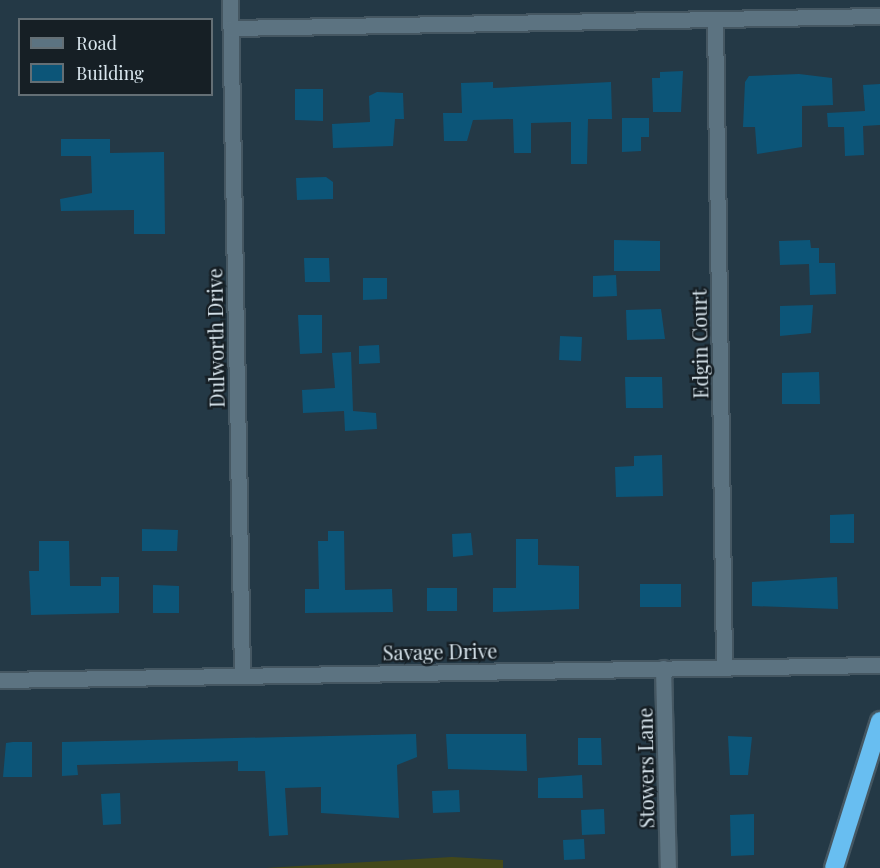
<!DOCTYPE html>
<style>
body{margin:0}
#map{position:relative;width:880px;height:868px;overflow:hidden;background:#243946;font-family:"Playfair Display",serif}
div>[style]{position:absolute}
.green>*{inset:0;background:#43481a}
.building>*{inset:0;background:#0c5578}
.roads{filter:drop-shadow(2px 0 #455762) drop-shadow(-2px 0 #455762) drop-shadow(0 2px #455762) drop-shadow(0 -2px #455762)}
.minor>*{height:15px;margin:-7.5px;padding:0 7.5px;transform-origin:7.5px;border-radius:7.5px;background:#5c7381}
.motorway>*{height:18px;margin:-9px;padding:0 9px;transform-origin:9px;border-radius:9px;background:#68bef1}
span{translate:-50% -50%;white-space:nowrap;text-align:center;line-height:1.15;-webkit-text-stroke:5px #161f25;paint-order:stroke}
.street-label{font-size:20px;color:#d9e6ee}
.legend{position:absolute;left:18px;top:18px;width:195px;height:78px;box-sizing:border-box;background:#161f25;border:2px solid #646f75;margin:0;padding:8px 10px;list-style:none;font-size:18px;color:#d9e6ee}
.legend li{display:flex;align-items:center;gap:12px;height:30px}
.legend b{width:30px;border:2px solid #646f75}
</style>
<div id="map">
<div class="green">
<i style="clip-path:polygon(452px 857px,503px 860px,503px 868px,265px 868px)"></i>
</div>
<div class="building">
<i style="clip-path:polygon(683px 71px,681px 112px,653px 112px,652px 78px,660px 78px,660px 72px)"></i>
<i style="clip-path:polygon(799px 74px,832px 78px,833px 105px,802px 106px,802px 147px,757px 154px,755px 127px,743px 127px,745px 82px,749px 76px)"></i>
<i style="clip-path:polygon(493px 82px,493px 88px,611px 82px,612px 119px,588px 119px,587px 164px,571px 164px,571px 122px,531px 123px,531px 153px,514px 153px,513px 119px,473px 120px,467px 141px,444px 141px,443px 113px,462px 113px,461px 83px)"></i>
<i style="clip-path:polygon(880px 84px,880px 125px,863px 126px,864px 155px,845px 156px,844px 127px,828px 127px,827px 113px,865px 111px,863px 85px)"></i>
<i style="clip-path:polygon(295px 89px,323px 89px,323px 121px,295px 120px)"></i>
<i style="clip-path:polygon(377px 92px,403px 93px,404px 119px,395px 119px,393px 146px,333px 148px,332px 124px,370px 122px,369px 96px)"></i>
<i style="clip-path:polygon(622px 118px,649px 118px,649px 137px,641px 137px,641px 151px,622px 152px)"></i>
<i style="clip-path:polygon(61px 139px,110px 139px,110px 153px,164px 152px,165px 234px,134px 234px,134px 210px,61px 211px,60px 199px,92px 193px,91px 156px,61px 156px)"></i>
<i style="clip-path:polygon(326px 177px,333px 182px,333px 199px,297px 200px,296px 178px)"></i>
<i style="clip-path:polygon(614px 240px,660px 241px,660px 271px,614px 271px)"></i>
<i style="clip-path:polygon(810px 240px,811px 248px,819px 248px,819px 263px,835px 263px,836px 294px,810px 295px,809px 264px,780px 265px,779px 241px)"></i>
<i style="clip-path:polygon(304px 258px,329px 258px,330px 282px,305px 282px)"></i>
<i style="clip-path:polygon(616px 275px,617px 296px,593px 297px,593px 276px)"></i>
<i style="clip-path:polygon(363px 278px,387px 278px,387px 299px,363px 300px)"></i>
<i style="clip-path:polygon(813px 305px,811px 333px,780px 336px,780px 306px)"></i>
<i style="clip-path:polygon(661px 309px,665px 339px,627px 340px,626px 310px)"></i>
<i style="clip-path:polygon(298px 315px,322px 315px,322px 353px,300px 354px)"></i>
<i style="clip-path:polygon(560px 336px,582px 337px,581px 361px,559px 360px)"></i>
<i style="clip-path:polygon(379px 345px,380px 363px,359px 364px,359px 346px)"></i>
<i style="clip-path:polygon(351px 352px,353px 411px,376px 413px,377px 429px,345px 431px,344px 411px,303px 413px,302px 390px,335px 388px,332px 353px)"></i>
<i style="clip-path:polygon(819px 372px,820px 404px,782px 404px,782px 373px)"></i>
<i style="clip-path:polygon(625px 377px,662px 377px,663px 408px,626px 408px)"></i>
<i style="clip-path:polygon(662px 455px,663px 496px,616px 497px,615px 467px,634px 466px,634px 456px)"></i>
<i style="clip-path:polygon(854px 514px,854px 543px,830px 543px,830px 515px)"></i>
<i style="clip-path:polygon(142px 529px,178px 530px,177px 551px,142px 551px)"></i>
<i style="clip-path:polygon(328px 531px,344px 531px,345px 590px,392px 589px,393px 612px,305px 613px,305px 589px,319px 589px,318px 541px,328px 541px)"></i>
<i style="clip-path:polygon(471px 533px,473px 555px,453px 557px,452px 534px)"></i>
<i style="clip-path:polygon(516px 539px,538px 539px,538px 565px,579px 566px,579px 609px,493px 612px,493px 588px,516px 588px)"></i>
<i style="clip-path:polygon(39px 541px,69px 541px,70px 586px,101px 586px,101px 577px,119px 577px,119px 613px,31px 615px,29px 571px,39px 571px)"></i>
<i style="clip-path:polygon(837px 577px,838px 609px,752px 606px,752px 582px)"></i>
<i style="clip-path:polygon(640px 584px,681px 584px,681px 607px,640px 607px)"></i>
<i style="clip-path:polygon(153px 585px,179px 586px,179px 613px,153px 613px)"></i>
<i style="clip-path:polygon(427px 588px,457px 588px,457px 611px,427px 611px)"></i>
<i style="clip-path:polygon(416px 734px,417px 757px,397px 765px,399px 818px,321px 813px,321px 787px,285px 788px,288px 835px,269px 836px,265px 771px,238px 771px,238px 761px,77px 765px,78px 775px,62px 776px,62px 742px)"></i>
<i style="clip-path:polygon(446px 734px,526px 734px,527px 771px,448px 769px)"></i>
<i style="clip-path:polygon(728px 736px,752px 737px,748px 775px,730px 775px)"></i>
<i style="clip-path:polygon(578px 738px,601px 738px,602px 765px,578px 765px)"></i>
<i style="clip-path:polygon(13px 742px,32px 742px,32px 777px,3px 777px,6px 743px)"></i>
<i style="clip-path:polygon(582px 775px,583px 798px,538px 798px,538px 778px)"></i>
<i style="clip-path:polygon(459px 790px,460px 812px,433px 813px,432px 791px)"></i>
<i style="clip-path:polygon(120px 793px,121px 824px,103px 825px,101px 794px)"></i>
<i style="clip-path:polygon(604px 809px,605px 834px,582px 835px,581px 810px)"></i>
<i style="clip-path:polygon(754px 814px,754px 855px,731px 856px,730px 815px)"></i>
<i style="clip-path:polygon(584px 839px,585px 859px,564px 860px,563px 840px)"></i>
</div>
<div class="roads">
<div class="minor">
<i style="left:230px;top:0;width:675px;rotate:88.98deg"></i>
<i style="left:715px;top:19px;width:648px;rotate:89.2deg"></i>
<i style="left:231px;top:28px;width:649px;rotate:-1.06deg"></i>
<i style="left:663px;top:668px;width:200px;rotate:88.6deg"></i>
<i style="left:0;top:680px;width:880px;rotate:-0.98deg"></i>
</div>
<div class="motorway">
<i style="left:834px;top:868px;width:154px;rotate:-72.6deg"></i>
</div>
</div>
<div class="street-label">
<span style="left:215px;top:338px;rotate:-91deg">Dulworth Drive</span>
<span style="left:699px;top:344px;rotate:-91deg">Edgin Court</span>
<span style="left:440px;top:651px;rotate:-1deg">Savage Drive</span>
<span style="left:645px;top:768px;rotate:-91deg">Stowers Lane</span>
</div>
<ul class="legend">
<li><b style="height:8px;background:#5c7381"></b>Road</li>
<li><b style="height:16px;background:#0c5578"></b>Building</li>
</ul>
</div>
